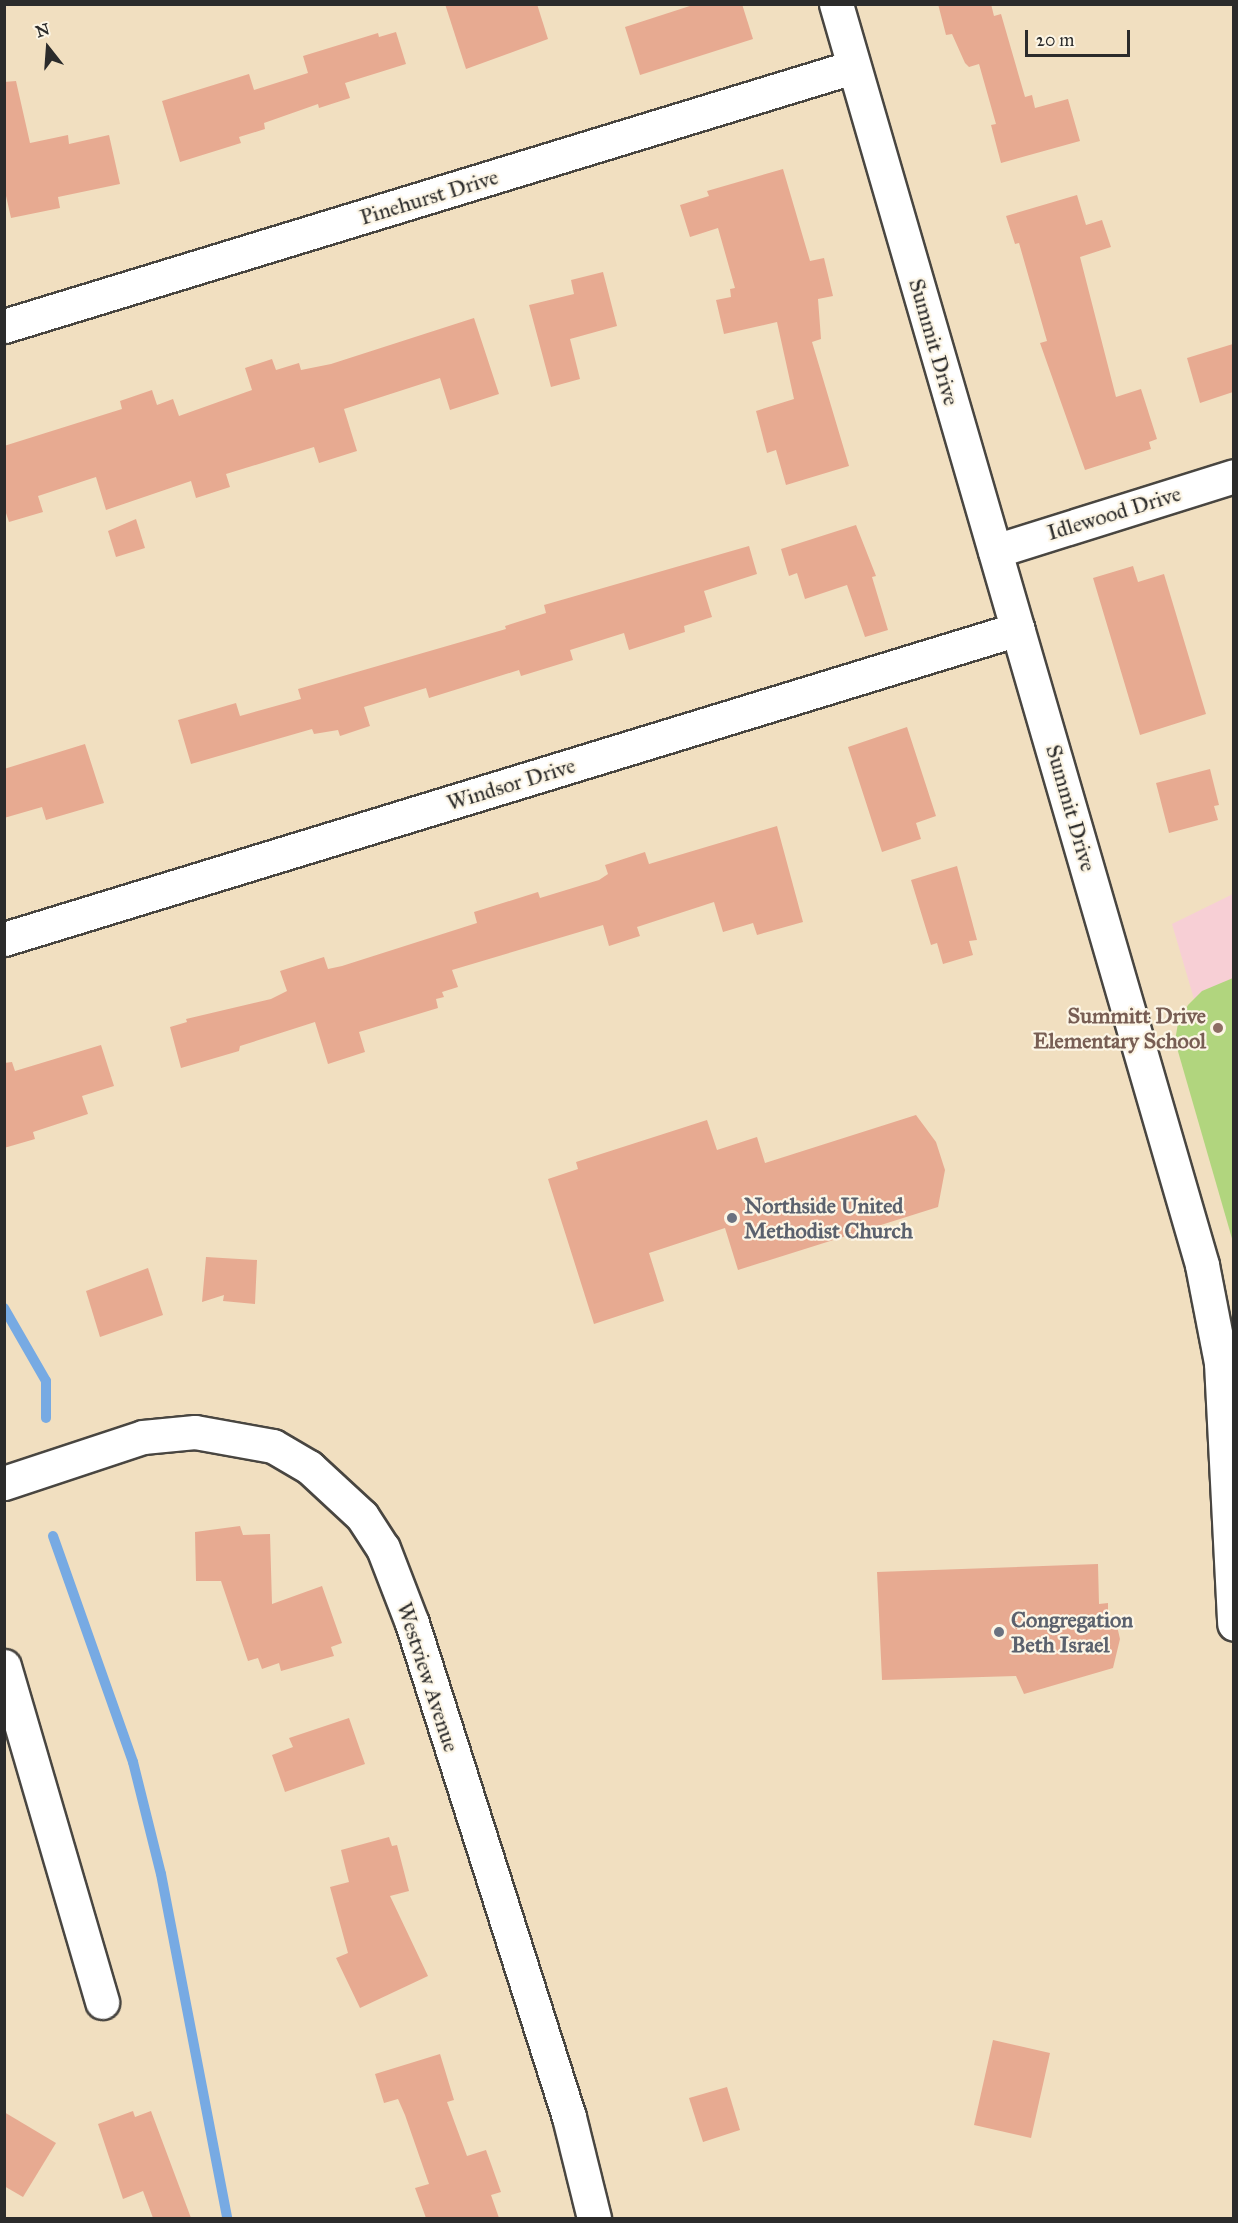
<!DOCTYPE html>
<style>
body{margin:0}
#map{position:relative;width:1238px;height:2223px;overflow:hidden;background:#f1dfc0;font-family:"IM FELL Great Primer",serif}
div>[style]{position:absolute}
.built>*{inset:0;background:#f7cfd5}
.green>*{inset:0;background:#b1d57e}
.stream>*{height:10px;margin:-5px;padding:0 5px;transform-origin:5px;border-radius:5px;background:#77aae3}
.building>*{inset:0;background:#e7aa91}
.roads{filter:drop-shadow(2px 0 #494641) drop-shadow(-2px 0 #494641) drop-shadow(0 2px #494641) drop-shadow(0 -2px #494641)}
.minor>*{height:33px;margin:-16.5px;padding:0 16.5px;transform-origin:16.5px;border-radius:16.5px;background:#fff}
.dots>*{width:16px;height:16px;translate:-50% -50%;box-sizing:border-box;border:3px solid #fcf5e5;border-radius:50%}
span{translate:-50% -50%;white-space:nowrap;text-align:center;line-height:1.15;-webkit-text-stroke:4.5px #fcf5e5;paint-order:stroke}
.street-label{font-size:22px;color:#2b2b2b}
.education-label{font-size:22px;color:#785e54;font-weight:700}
.right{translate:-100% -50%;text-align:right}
.worship-label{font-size:22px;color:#5b616d;font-weight:700}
.left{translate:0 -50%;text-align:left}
.frame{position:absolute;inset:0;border:6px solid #2b2b2b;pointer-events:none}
.north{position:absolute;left:18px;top:18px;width:60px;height:60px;-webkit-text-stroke:4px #fcf5e5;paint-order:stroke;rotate:343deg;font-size:16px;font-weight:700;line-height:24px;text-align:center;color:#2b2b2b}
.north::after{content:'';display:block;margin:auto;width:21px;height:27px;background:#2b2b2b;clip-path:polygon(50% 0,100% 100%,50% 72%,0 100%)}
.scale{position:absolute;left:1025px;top:30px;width:105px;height:27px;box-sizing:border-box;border:3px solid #2b2b2b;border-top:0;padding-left:8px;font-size:18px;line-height:21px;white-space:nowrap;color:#2b2b2b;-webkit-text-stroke:4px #fcf5e5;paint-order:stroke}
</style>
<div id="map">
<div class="built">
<i style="clip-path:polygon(1233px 894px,1233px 1132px,1172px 924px)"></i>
</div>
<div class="green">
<i style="clip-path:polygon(1233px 978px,1233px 1242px,1175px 1041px,1178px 1023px,1188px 1005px,1202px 991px)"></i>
</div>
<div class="stream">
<i style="left:4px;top:1308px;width:84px;rotate:60.1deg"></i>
<i style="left:46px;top:1381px;width:37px;rotate:90deg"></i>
<i style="left:53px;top:1536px;width:240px;rotate:70.5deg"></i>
<i style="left:133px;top:1762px;width:115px;rotate:76deg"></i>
<i style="left:161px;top:1874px;width:350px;rotate:79.1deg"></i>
</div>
<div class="building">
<i style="clip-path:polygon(445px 4px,537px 4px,548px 39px,466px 69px)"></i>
<i style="clip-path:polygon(696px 4px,742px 4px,753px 39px,640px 75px,625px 27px)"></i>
<i style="clip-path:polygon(938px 4px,991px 4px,994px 16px,1001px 14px,1025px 97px,1032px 95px,1035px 108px,1068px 99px,1080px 141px,1001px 163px,991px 125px,996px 124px,979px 64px,969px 67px,965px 63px,952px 34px,946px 35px)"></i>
<i style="clip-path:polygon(396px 32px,406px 64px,345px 83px,350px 98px,319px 108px,318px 104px,264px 123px,265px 129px,239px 137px,241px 143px,180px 162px,162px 101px,249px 74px,254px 90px,308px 73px,303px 56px,378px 33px,379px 37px)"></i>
<i style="clip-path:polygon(16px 81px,30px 143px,68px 135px,69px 144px,109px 135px,120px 184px,58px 197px,60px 208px,11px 218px,4px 187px,4px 82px)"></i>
<i style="clip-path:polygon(783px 169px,810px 261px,824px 258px,833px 296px,818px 299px,821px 339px,812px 342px,849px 466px,786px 485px,776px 450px,767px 453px,756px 411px,794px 399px,777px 322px,724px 334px,716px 300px,731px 297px,730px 289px,735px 288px,718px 228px,690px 237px,680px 205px,709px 196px,707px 191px)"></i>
<i style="clip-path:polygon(1077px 195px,1086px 225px,1102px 220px,1111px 247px,1080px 257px,1116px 397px,1141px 389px,1157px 439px,1149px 442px,1151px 449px,1085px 470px,1040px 343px,1047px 341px,1019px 243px,1015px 244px,1006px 216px)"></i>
<i style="clip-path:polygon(603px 272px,617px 326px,570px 339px,580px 379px,551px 387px,529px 305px,574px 294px,571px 280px)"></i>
<i style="clip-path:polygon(474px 318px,499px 394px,450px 410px,440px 378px,344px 409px,357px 451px,319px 463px,314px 447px,226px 474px,230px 487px,196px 498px,191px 481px,106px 510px,96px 477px,38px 496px,43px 512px,9px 522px,4px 507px,4px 446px,122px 409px,120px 401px,152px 390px,157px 405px,173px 399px,179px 416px,252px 390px,245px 368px,272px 359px,276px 370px,299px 363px,301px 370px,331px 364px)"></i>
<i style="clip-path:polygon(1233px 344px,1233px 392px,1200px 403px,1187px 358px)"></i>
<i style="clip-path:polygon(136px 519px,145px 548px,116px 557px,108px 531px)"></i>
<i style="clip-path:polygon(856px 525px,876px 576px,872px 577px,888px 630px,865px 637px,847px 585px,805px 599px,797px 573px,789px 576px,781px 549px)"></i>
<i style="clip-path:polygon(749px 546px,757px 574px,704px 591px,712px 617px,684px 626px,685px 632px,629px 650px,624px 633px,570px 650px,573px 660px,521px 676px,519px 670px,429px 698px,426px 688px,364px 707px,370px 726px,340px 736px,338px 730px,314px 734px,312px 729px,191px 764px,178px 720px,236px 703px,240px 716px,301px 699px,298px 689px,506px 629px,505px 626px,546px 613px,544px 605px)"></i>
<i style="clip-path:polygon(1133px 566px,1138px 582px,1164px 574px,1206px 714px,1140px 735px,1093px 578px)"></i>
<i style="clip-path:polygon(907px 727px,936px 816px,916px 823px,921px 839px,882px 852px,848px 747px)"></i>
<i style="clip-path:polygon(85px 744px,104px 803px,46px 820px,42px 807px,4px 818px,4px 769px)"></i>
<i style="clip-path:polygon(1210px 769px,1219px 805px,1214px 806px,1218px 820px,1169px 833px,1156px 783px)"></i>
<i style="clip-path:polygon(777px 826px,803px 922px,757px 935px,753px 923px,723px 932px,714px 902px,637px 927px,640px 936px,609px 946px,603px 925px,452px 970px,458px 987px,442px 992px,444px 997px,436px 999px,438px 1008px,359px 1032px,365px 1052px,328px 1064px,315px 1022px,240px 1046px,239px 1051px,181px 1068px,170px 1027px,187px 1022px,186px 1019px,271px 999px,287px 991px,280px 971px,324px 957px,328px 969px,342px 966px,477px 923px,474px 912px,538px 892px,540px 898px,599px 880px,608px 874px,605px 865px,645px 852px,649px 864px)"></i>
<i style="clip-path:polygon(957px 866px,977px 940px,969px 941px,973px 955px,943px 964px,937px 943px,931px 945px,911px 880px)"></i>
<i style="clip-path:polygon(101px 1045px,114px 1086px,82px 1096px,88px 1114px,33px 1132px,35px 1139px,4px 1148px,4px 1063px,12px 1062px,15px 1071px)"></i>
<i style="clip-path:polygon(916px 1115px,936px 1142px,945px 1170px,938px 1207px,738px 1270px,725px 1228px,649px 1253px,664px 1301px,594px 1324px,548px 1179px,578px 1169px,576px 1162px,707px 1120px,717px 1150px,757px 1137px,765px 1163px)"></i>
<i style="clip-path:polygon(206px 1257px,257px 1260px,255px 1304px,223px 1301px,224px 1295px,202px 1302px)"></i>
<i style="clip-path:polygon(148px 1268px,163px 1315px,100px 1337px,86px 1291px)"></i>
<i style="clip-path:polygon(240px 1526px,243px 1535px,270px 1534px,272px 1604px,322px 1586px,342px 1643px,331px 1647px,334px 1656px,281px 1671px,279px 1663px,262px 1669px,258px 1658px,248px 1661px,221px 1581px,196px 1581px,195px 1532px)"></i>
<i style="clip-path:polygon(1098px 1564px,1099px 1604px,1108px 1603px,1108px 1621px,1117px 1626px,1120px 1639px,1113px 1668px,1024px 1694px,1016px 1676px,882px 1680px,877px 1572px)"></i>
<i style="clip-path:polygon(349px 1718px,365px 1764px,285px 1792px,272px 1755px,293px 1747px,289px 1738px)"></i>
<i style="clip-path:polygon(389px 1837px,392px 1846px,397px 1845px,409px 1891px,390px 1896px,428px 1976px,360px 2008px,336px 1958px,348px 1953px,330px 1887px,349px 1882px,341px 1850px)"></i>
<i style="clip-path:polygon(993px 2040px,1050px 2053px,1031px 2138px,974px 2125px)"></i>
<i style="clip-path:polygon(440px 2054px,454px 2100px,447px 2102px,467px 2156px,486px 2150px,501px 2192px,491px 2195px,499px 2218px,426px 2218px,415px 2188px,429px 2184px,405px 2115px,398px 2099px,384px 2103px,375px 2074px)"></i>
<i style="clip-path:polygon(727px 2087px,740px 2130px,703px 2142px,689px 2098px)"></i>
<i style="clip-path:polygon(133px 2111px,135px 2117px,151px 2111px,191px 2218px,153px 2218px,143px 2191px,123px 2199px,98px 2124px)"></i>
<i style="clip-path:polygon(4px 2112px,56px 2143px,23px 2197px,4px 2186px)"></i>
</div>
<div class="roads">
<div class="minor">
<i style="left:836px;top:4px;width:1313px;rotate:73.81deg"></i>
<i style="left:1202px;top:1265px;width:100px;rotate:79deg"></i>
<i style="left:1221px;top:1363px;width:261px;rotate:87.1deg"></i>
<i style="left:4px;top:326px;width:888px;rotate:-16.97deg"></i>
<i style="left:995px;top:551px;width:250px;rotate:-17.4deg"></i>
<i style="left:4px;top:939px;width:1060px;rotate:-17deg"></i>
<i style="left:4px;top:1483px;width:146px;rotate:-18.3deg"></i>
<i style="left:143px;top:1437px;width:52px;rotate:-5.5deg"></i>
<i style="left:195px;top:1432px;width:79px;rotate:10.2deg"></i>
<i style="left:273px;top:1446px;width:42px;rotate:30.3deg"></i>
<i style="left:309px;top:1467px;width:72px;rotate:42.8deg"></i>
<i style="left:362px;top:1516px;width:38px;rotate:57deg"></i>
<i style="left:383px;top:1548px;width:80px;rotate:68.9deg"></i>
<i style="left:412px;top:1623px;width:518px;rotate:72.37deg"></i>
<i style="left:569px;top:2117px;width:104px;rotate:76.1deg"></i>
<i style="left:4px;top:1666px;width:350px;rotate:73.7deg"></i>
</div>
</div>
<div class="dots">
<i style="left:1218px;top:1028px;background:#8d6e63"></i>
<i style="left:732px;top:1218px;background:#6b7280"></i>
<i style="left:999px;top:1632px;background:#6b7280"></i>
</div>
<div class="street-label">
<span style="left:429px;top:197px;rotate:-17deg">Pinehurst Drive</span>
<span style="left:934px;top:342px;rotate:74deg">Summit Drive</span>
<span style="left:1114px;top:513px;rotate:-17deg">Idlewood Drive</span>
<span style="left:511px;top:784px;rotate:-17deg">Windsor Drive</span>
<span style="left:1071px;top:808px;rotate:74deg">Summit Drive</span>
<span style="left:428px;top:1677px;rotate:72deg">Westview Avenue</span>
</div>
<div class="education-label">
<span class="right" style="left:1206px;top:1028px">Summitt Drive<br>Elementary School</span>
</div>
<div class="worship-label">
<span class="left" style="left:744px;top:1218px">Northside United<br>Methodist Church</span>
<span class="left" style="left:1011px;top:1632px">Congregation<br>Beth Israel</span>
</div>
<div class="frame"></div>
<div class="north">N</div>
<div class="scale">20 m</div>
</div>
